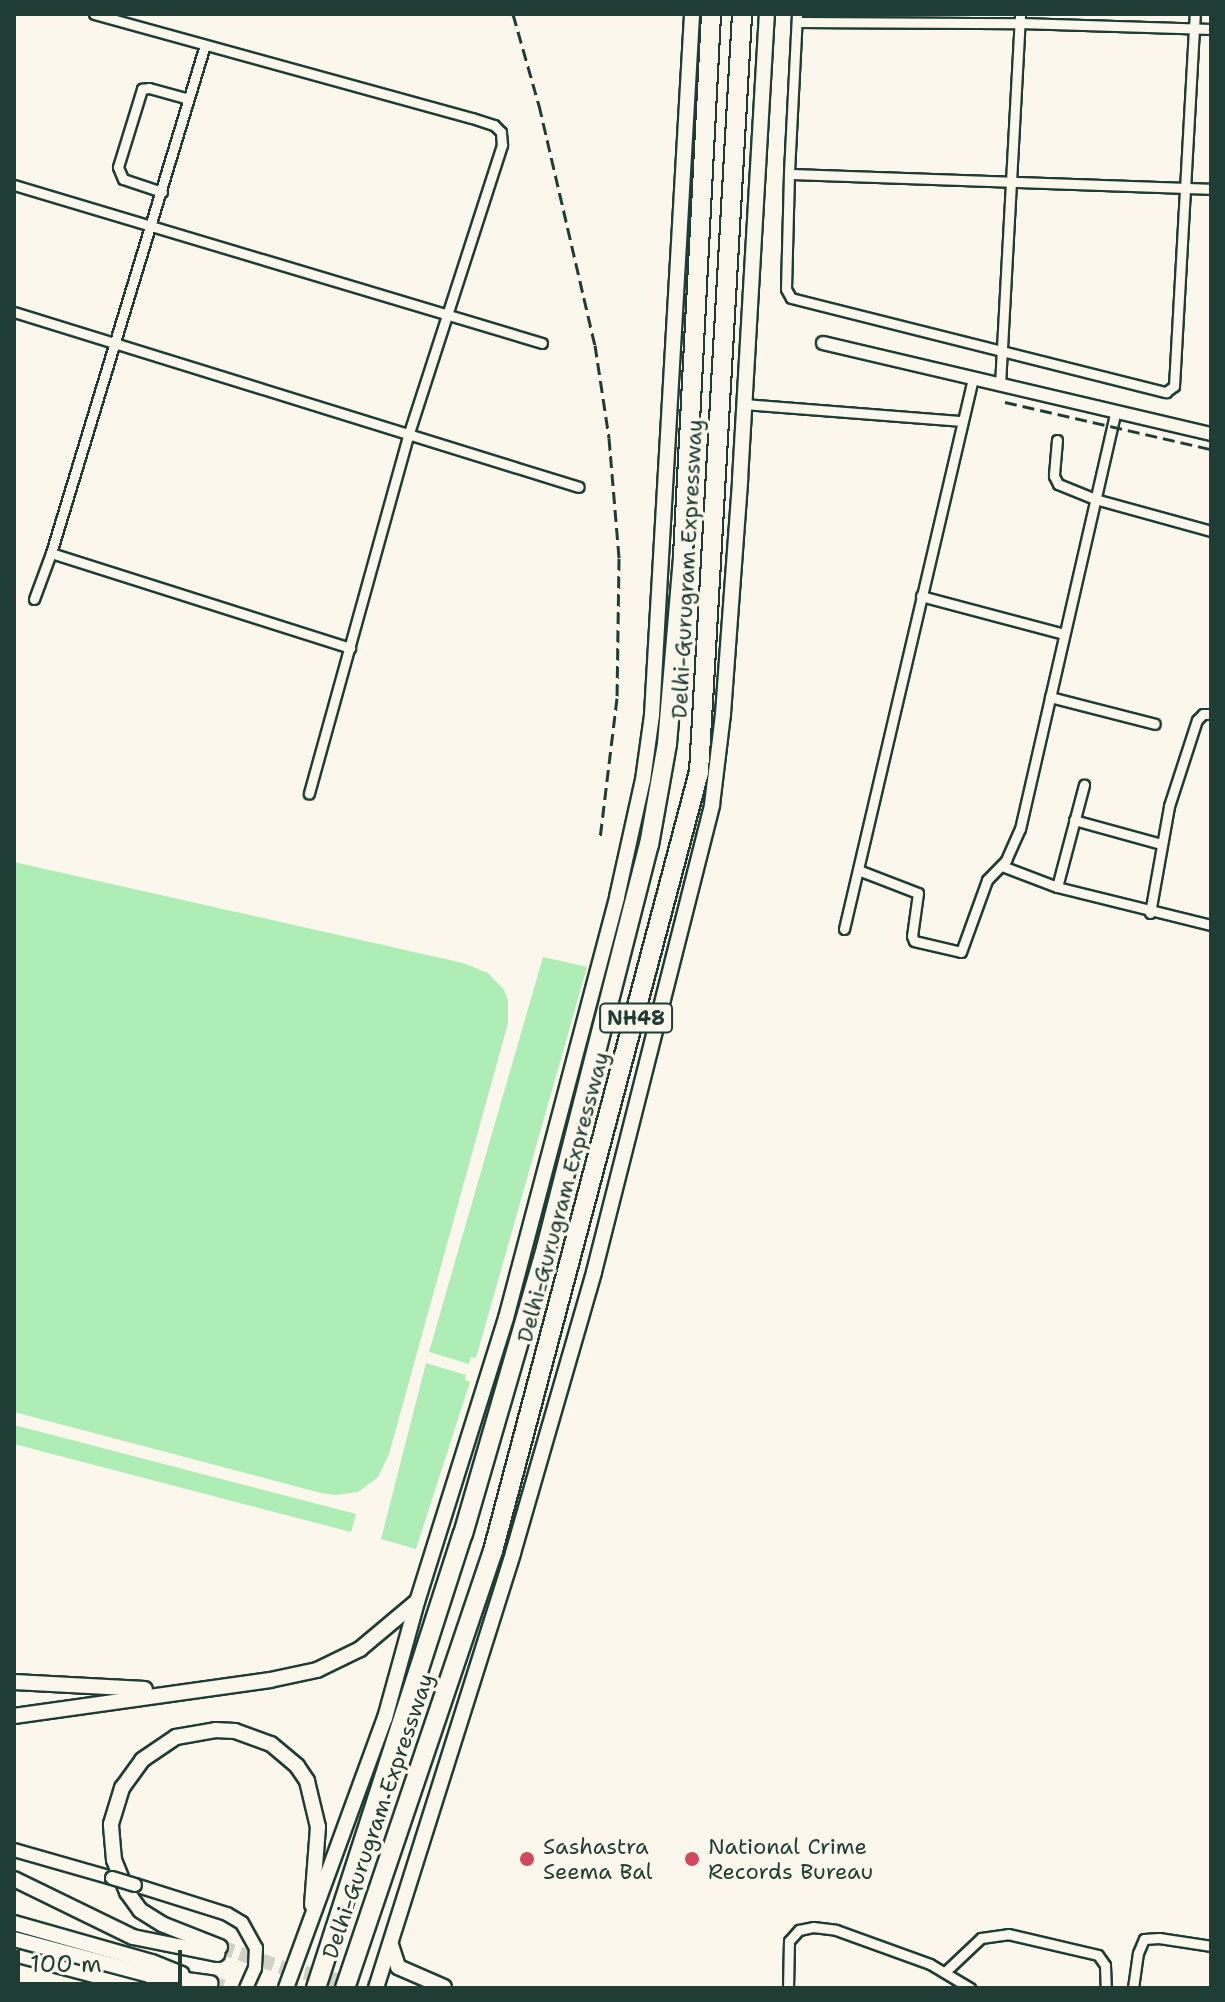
<!DOCTYPE html>
<style>
body{margin:0}
#map{position:relative;width:1225px;height:2002px;overflow:hidden;background:#fbf7ec;font-family:"Shantell Sans",sans-serif}
div>[style]{position:absolute}
.green>*{inset:0;background:#aeedb5}
.secondary-tunnel>*{height:14px;margin-top:-7px;transform-origin:0;background:repeating-linear-gradient(90deg,#cfd2c7 0 14px,transparent 0 21px)}
.roads{filter:drop-shadow(2px 0 #1f3d34) drop-shadow(-2px 0 #1f3d34) drop-shadow(0 2px #1f3d34) drop-shadow(0 -2px #1f3d34)}
.minor>*{height:9px;margin:-4.5px;padding:0 4.5px;transform-origin:4.5px;border-radius:4.5px;background:#fbf7ec}
.tertiary>*{height:12px;margin:-6px;padding:0 6px;transform-origin:6px;border-radius:6px;background:#fbf7ec}
.secondary>*{height:14px;margin:-7px;padding:0 7px;transform-origin:7px;border-radius:7px;background:#fbf7ec}
.motorway>*{height:18px;margin:-9px;padding:0 9px;transform-origin:9px;border-radius:9px;background:#fbf7ec}
.rail>*{height:3px;margin-top:-1.5px;transform-origin:0;background:repeating-linear-gradient(90deg,#1f3d34 0 12px,transparent 0 18px)}
.bridges{filter:drop-shadow(2px 0 #1f3d34) drop-shadow(-2px 0 #1f3d34) drop-shadow(0 2px #1f3d34) drop-shadow(0 -2px #1f3d34)}
.tertiary-bridge>*{height:12px;margin:-6px;padding:0 6px;transform-origin:6px;border-radius:6px;background:#fbf7ec}
.dots>*{width:22px;height:22px;translate:-50% -50%;box-sizing:border-box;border:4px solid #fbf7ec;border-radius:50%}
span{translate:-50% -50%;white-space:nowrap;text-align:center;line-height:1.15;-webkit-text-stroke:7px #fbf7ec;paint-order:stroke}
.shield-label span{padding:2px 6px;background:#fbf7ec;border:2px solid;border-radius:6px;-webkit-text-stroke-width:0}
.shield-label{font-size:20px;color:#1f3d34;font-weight:700}
.street-label{font-size:22px;color:#1f3d34}
.poi-label{font-size:22px;color:#1f3d34}
.left{translate:0 -50%;text-align:left}
.frame{position:absolute;inset:0;border:16px solid #1f3d34;pointer-events:none}
.scale{position:absolute;left:16px;top:1950px;width:166px;height:36px;box-sizing:border-box;border:4px solid #1f3d34;border-top:0;padding-left:10px;font-size:24px;line-height:28px;white-space:nowrap;color:#1f3d34;-webkit-text-stroke:6px #fbf7ec;paint-order:stroke}
</style>
<div id="map">
<div class="green">
<i style="clip-path:polygon(14px 862px,463px 963px,488px 973px,504px 990px,508px 1001px,508px 1023px,389px 1454px,378px 1477px,358px 1492px,335px 1495px,321px 1493px,14px 1412px)"></i>
<i style="clip-path:polygon(543px 957px,587px 967px,476px 1358px,471px 1357px,469px 1364px,429px 1352px)"></i>
<i style="clip-path:polygon(426px 1363px,466px 1375px,465px 1380px,470px 1382px,416px 1549px,381px 1539px)"></i>
<i style="clip-path:polygon(14px 1425px,356px 1514px,351px 1532px,14px 1444px)"></i>
</div>
<div class="secondary-tunnel">
<i style="left:220px;top:1947px;width:67px;rotate:18.2deg"></i>
<i style="left:284px;top:1968px;width:89px;rotate:12.9deg"></i>
<i style="left:210px;top:1983px;width:21px;rotate:14deg"></i>
</div>
<div class="roads">
<div class="minor">
<i style="left:94px;top:14px;width:392px;rotate:15.4deg"></i>
<i style="left:472px;top:118px;width:23px;rotate:18deg"></i>
<i style="left:494px;top:125px;width:10px;rotate:45deg"></i>
<i style="left:501px;top:132px;width:13px;rotate:86deg"></i>
<i style="left:502px;top:145px;width:306px;rotate:107.9deg"></i>
<i style="left:408px;top:436px;width:371px;rotate:105.5deg"></i>
<i style="left:797px;top:14px;width:160px;rotate:92.9deg"></i>
<i style="left:789px;top:174px;width:115px;rotate:91.5deg"></i>
<i style="left:786px;top:289px;width:10px;rotate:61deg"></i>
<i style="left:791px;top:298px;width:387px;rotate:14.1deg"></i>
<i style="left:1166px;top:392px;width:10px;rotate:-37deg"></i>
<i style="left:1174px;top:386px;width:373px;rotate:-86.8deg"></i>
<i style="left:797px;top:22px;width:223px;rotate:0.3deg"></i>
<i style="left:1020px;top:23px;width:191px;rotate:1.8deg"></i>
<i style="left:789px;top:174px;width:422px;rotate:2deg"></i>
<i style="left:14px;top:185px;width:551px;rotate:16.66deg"></i>
<i style="left:162px;top:192px;width:41px;rotate:-161.6deg"></i>
<i style="left:123px;top:179px;width:13px;rotate:-113deg"></i>
<i style="left:118px;top:167px;width:82px;rotate:-72.9deg"></i>
<i style="left:142px;top:89px;width:7px;rotate:-8deg"></i>
<i style="left:149px;top:88px;width:41px;rotate:15.4deg"></i>
<i style="left:14px;top:312px;width:591px;rotate:17.21deg"></i>
<i style="left:1000px;top:385px;width:372px;rotate:-86.9deg"></i>
<i style="left:745px;top:404px;width:217px;rotate:4.5deg"></i>
<i style="left:1057px;top:440px;width:36px;rotate:95deg"></i>
<i style="left:1054px;top:476px;width:9px;rotate:63deg"></i>
<i style="left:1058px;top:484px;width:40px;rotate:22deg"></i>
<i style="left:1095px;top:499px;width:120px;rotate:15.4deg"></i>
<i style="left:51px;top:553px;width:314px;rotate:17.6deg"></i>
<i style="left:921px;top:596px;width:148px;rotate:14.9deg"></i>
<i style="left:34px;top:599px;width:49px;rotate:-69.7deg"></i>
<i style="left:51px;top:553px;width:531px;rotate:-73.14deg"></i>
<i style="left:1050px;top:697px;width:108px;rotate:14.4deg"></i>
<i style="left:1074px;top:820px;width:90px;rotate:15.4deg"></i>
<i style="left:1002px;top:866px;width:59px;rotate:20.9deg"></i>
<i style="left:1057px;top:887px;width:159px;rotate:13.9deg"></i>
<i style="left:858px;top:870px;width:64px;rotate:21deg"></i>
<i style="left:918px;top:893px;width:43px;rotate:97.9deg"></i>
<i style="left:912px;top:936px;width:5px;rotate:68deg"></i>
<i style="left:914px;top:941px;width:48px;rotate:13.2deg"></i>
<i style="left:961px;top:952px;width:77px;rotate:-70.1deg"></i>
<i style="left:987px;top:880px;width:28px;rotate:-46deg"></i>
<i style="left:1006px;top:860px;width:34px;rotate:-66deg"></i>
<i style="left:1020px;top:829px;width:429px;rotate:-77.1deg"></i>
<i style="left:1057px;top:887px;width:106px;rotate:-75.2deg"></i>
<i style="left:1150px;top:913px;width:109px;rotate:-79.9deg"></i>
<i style="left:1169px;top:806px;width:90px;rotate:-72deg"></i>
<i style="left:1197px;top:720px;width:8px;rotate:-45deg"></i>
<i style="left:1203px;top:714px;width:8px"></i>
<i style="left:844px;top:929px;width:566px;rotate:-76.82deg"></i>
<i style="left:946px;top:1971px;width:48px;rotate:-43.3deg"></i>
<i style="left:981px;top:1938px;width:27px;rotate:-8deg"></i>
<i style="left:1008px;top:1934px;width:92px;rotate:13.1deg"></i>
<i style="left:1098px;top:1955px;width:12px;rotate:55deg"></i>
<i style="left:1105px;top:1965px;width:23px;rotate:88deg"></i>
<i style="left:788px;top:1988px;width:47px;rotate:-88.8deg"></i>
<i style="left:789px;top:1941px;width:15px;rotate:-48deg"></i>
<i style="left:799px;top:1930px;width:14px;rotate:-12deg"></i>
<i style="left:813px;top:1927px;width:23px;rotate:7deg"></i>
<i style="left:836px;top:1930px;width:100px;rotate:19.9deg"></i>
<i style="left:930px;top:1964px;width:47px;rotate:31deg"></i>
<i style="left:1133px;top:1988px;width:35px;rotate:-82deg"></i>
<i style="left:1138px;top:1953px;width:15px;rotate:-67deg"></i>
<i style="left:1144px;top:1939px;width:15px;rotate:-4deg"></i>
<i style="left:1159px;top:1938px;width:53px;rotate:8.7deg"></i>
</div>
<div class="tertiary">
<i style="left:823px;top:343px;width:399px;rotate:13.2deg"></i>
<i style="left:14px;top:1850px;width:102px;rotate:15.9deg"></i>
<i style="left:135px;top:1885px;width:96px;rotate:17.5deg"></i>
<i style="left:227px;top:1914px;width:17px;rotate:31deg"></i>
<i style="left:242px;top:1923px;width:29px;rotate:61deg"></i>
<i style="left:256px;top:1948px;width:20px;rotate:93deg"></i>
<i style="left:255px;top:1968px;width:22px;rotate:114deg"></i>
<i style="left:14px;top:1955px;width:129px;rotate:14.8deg"></i>
</div>
<div class="secondary">
<i style="left:14px;top:1682px;width:131px;rotate:3.1deg"></i>
<i style="left:14px;top:1716px;width:259px;rotate:-8deg"></i>
<i style="left:270px;top:1680px;width:48px;rotate:-12deg"></i>
<i style="left:317px;top:1670px;width:48px;rotate:-26deg"></i>
<i style="left:360px;top:1649px;width:73px;rotate:-40deg"></i>
<i style="left:14px;top:1879px;width:132px;rotate:26deg"></i>
<i style="left:133px;top:1937px;width:86px;rotate:11.4deg"></i>
<i style="left:14px;top:1923px;width:143px;rotate:15.8deg"></i>
<i style="left:152px;top:1962px;width:32px;rotate:22deg"></i>
<i style="left:14px;top:1939px;width:140px;rotate:14.9deg"></i>
<i style="left:149px;top:1975px;width:62px;rotate:7.5deg"></i>
<i style="left:391px;top:1945px;width:23px;rotate:72deg"></i>
<i style="left:398px;top:1967px;width:50px;rotate:23.5deg"></i>
<i style="left:220px;top:1947px;width:62px;rotate:-158.4deg"></i>
<i style="left:162px;top:1924px;width:26px;rotate:-148deg"></i>
<i style="left:140px;top:1910px;width:22px;rotate:-126deg"></i>
<i style="left:127px;top:1892px;width:35px;rotate:-112deg"></i>
<i style="left:114px;top:1860px;width:36px;rotate:-95deg"></i>
<i style="left:111px;top:1824px;width:38px;rotate:-73deg"></i>
<i style="left:122px;top:1788px;width:34px;rotate:-54deg"></i>
<i style="left:142px;top:1760px;width:41px;rotate:-34.1deg"></i>
<i style="left:176px;top:1737px;width:40px;rotate:-10deg"></i>
<i style="left:215px;top:1730px;width:20px;rotate:3deg"></i>
<i style="left:235px;top:1731px;width:38px;rotate:20deg"></i>
<i style="left:271px;top:1744px;width:34px;rotate:40deg"></i>
<i style="left:297px;top:1766px;width:18px;rotate:56deg"></i>
<i style="left:307px;top:1781px;width:47px;rotate:76.6deg"></i>
<i style="left:318px;top:1827px;width:78px;rotate:94.4deg"></i>
<i style="left:286px;top:1988px;width:288px;rotate:-69.9deg"></i>
<i style="left:385px;top:1718px;width:120px;rotate:-74.6deg"></i>
<i style="left:417px;top:1602px;width:298px;rotate:-72.6deg"></i>
<i style="left:506px;top:1318px;width:435px;rotate:-75.2deg"></i>
<i style="left:617px;top:897px;width:120px;rotate:-77.5deg"></i>
<i style="left:643px;top:780px;width:66px;rotate:-82.1deg"></i>
<i style="left:652px;top:715px;width:702px;rotate:-86.73deg"></i>
<i style="left:376px;top:1988px;width:456px;rotate:-72.5deg"></i>
<i style="left:513px;top:1553px;width:292px;rotate:-73.9deg"></i>
<i style="left:594px;top:1272px;width:482px;rotate:-75.8deg"></i>
<i style="left:712px;top:805px;width:92px;rotate:-83.1deg"></i>
<i style="left:723px;top:714px;width:235px;rotate:-85.8deg"></i>
<i style="left:740px;top:480px;width:467px;rotate:-86.7deg"></i>
</div>
<div class="motorway">
<i style="left:316px;top:1988px;width:477px;rotate:-72.1deg"></i>
<i style="left:463px;top:1534px;width:298px;rotate:-73.8deg"></i>
<i style="left:546px;top:1248px;width:416px;rotate:-75.7deg"></i>
<i style="left:649px;top:845px;width:103px;rotate:-79.9deg"></i>
<i style="left:667px;top:744px;width:189px;rotate:-85.1deg"></i>
<i style="left:683px;top:556px;width:543px;rotate:-87.04deg"></i>
<i style="left:345px;top:1988px;width:461px;rotate:-71.3deg"></i>
<i style="left:493px;top:1551px;width:806px;rotate:-75.19deg"></i>
<i style="left:699px;top:772px;width:759px;rotate:-86.75deg"></i>
</div>
</div>
<div class="rail">
<i style="left:513px;top:14px;width:95px;rotate:74.1deg"></i>
<i style="left:539px;top:105px;width:246px;rotate:76.9deg"></i>
<i style="left:595px;top:345px;width:94px;rotate:81.4deg"></i>
<i style="left:609px;top:438px;width:120px;rotate:85.2deg"></i>
<i style="left:619px;top:558px;width:140px;rotate:90.8deg"></i>
<i style="left:617px;top:698px;width:142px;rotate:96.9deg"></i>
<i style="left:1005px;top:402px;width:211px;rotate:12.9deg"></i>
</div>
<div class="bridges">
<div class="tertiary-bridge">
<i style="left:112px;top:1878px;width:24px;rotate:17deg"></i>
</div>
</div>
<div class="dots">
<i style="left:527px;top:1859px;background:#d1495b"></i>
<i style="left:692px;top:1859px;background:#d1495b"></i>
</div>
<div class="shield-label">
<span style="left:636px;top:1018px">NH48</span>
</div>
<div class="street-label">
<span style="left:687px;top:569px;rotate:-87deg">Delhi-Gurugram Expressway</span>
<span style="left:563px;top:1197px;rotate:-75deg">Delhi-Gurugram Expressway</span>
<span style="left:378px;top:1816px;rotate:-71deg">Delhi-Gurugram Expressway</span>
</div>
<div class="poi-label">
<span class="left" style="left:543px;top:1859px">Sashastra<br>Seema Bal</span>
<span class="left" style="left:708px;top:1859px">National Crime<br>Records Bureau</span>
</div>
<div class="frame"></div>
<div class="scale">100 m</div>
</div>
